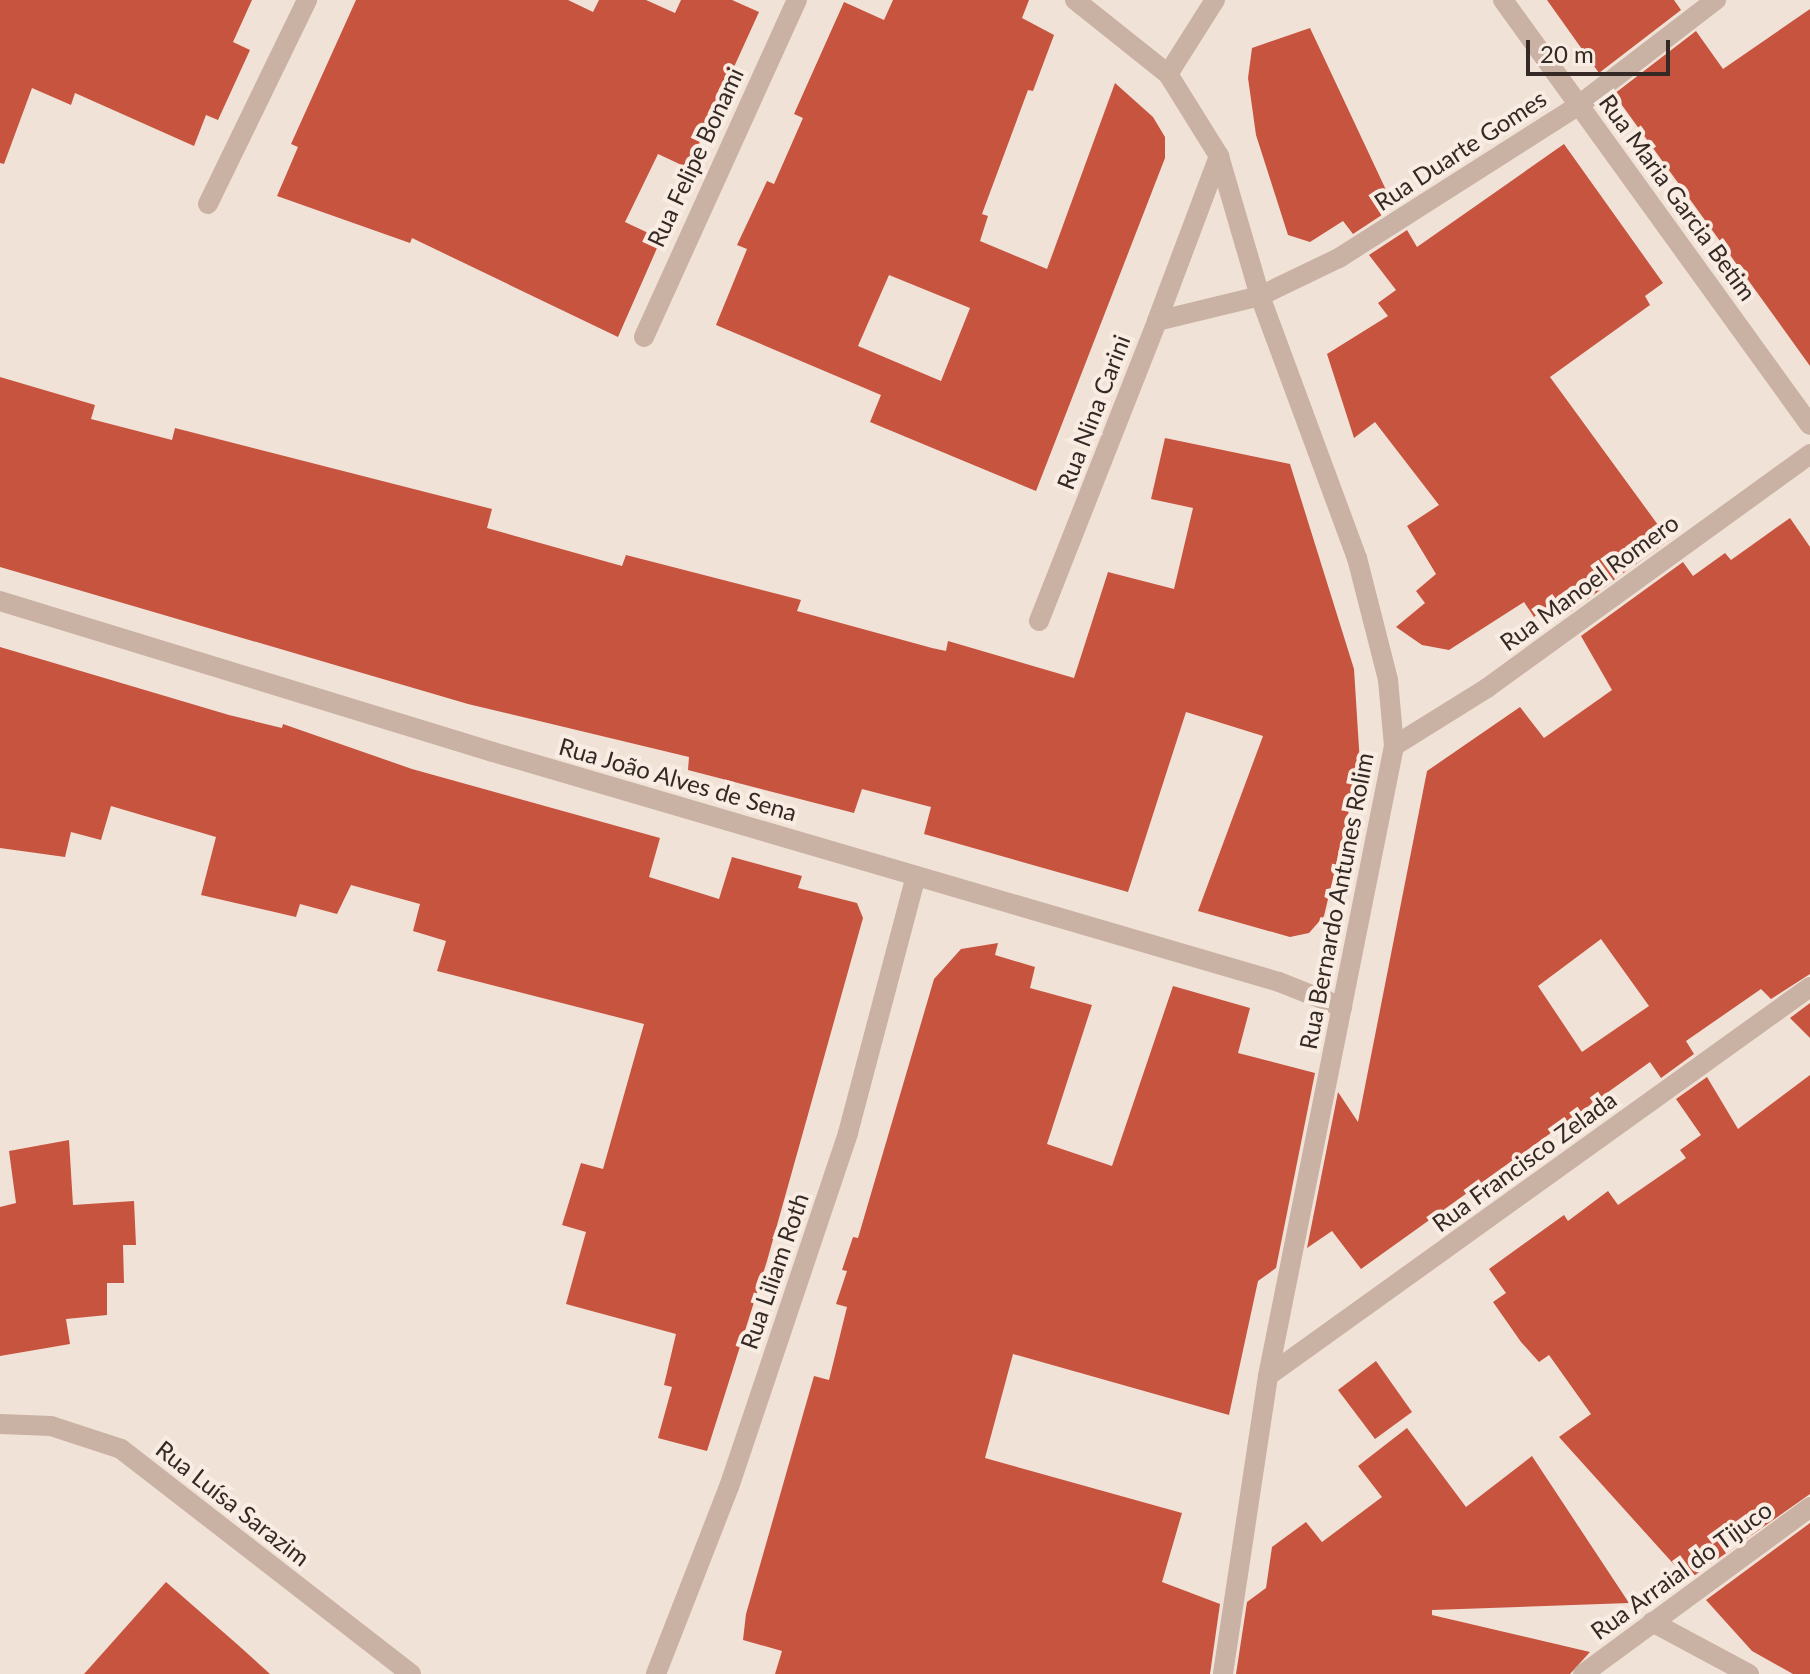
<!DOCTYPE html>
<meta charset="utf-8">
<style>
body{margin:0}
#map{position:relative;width:1810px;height:1674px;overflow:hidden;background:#f1e2d7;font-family:Lato,sans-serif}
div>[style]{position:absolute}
.building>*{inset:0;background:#c7543f}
.street>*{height:20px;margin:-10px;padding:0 10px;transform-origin:10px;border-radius:10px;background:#c9b1a3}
span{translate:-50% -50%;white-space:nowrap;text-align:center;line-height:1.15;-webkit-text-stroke:8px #f9ede3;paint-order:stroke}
.street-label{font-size:24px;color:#342925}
.scale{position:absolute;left:1526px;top:40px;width:144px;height:36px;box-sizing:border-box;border:4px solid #342925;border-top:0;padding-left:10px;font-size:24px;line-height:28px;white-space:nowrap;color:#342925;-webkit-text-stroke:6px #f9ede3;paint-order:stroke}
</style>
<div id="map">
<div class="building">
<i style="clip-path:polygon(0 0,252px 0,233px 42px,250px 50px,218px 120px,206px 115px,194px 146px,75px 93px,71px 105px,32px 88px,4px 164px,0 163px)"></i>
<i style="clip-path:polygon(356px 0,568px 0,593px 12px,599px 0,646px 0,675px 13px,681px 0,732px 0,759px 12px,688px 168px,658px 154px,625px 222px,661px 239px,618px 337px,412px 238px,410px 243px,277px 196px,298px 147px,291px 144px)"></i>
<i style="clip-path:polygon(evenodd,893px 0,1029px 0,1022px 18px,1054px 35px,1033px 91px,1028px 90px,982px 214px,988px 216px,980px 241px,1047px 269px,1115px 83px,1153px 117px,1165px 137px,1165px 158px,1036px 491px,870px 422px,881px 395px,716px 325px,747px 249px,737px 245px,767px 181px,774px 184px,803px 118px,794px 114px,844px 2px,884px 20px,893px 0,889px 275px,970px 308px,941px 381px,858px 346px,889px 275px)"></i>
<i style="clip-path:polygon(1547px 0,1674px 0,1681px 10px,1599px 73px)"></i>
<i style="clip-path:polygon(1810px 9px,1810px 366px,1614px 94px,1696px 31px,1723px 69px)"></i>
<i style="clip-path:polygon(1310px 28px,1394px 207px,1353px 234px,1343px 221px,1310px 242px,1288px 235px,1256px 135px,1248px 78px,1252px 48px)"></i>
<i style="clip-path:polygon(1564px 144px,1663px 283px,1645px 296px,1650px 305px,1550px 377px,1669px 540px,1566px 615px,1556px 600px,1534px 617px,1524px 602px,1449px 650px,1422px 645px,1396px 627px,1425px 603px,1416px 591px,1436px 574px,1407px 526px,1439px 505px,1375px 422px,1354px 438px,1327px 354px,1388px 316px,1378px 303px,1396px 290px,1369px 255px,1407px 230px,1417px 247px)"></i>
<i style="clip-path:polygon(0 377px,95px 405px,91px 419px,172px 440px,175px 428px,492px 509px,487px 528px,622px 566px,626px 555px,801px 600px,797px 611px,932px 648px,946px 651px,948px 641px,1074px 678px,1108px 572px,1174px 589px,1193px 508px,1151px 499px,1165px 438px,1290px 464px,1354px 669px,1360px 764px,1324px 916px,1309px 933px,1290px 937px,1198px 911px,1263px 736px,1186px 712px,1128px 892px,924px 834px,931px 807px,862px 789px,854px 813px,688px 770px,689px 757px,468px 704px,0 567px)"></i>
<i style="clip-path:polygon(evenodd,1790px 518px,1810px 547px,1810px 974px,1771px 999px,1761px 989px,1686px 1041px,1694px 1054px,1661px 1078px,1650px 1062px,1361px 1269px,1332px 1231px,1307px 1248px,1338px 1092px,1358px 1122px,1427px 771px,1520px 707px,1544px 738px,1612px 690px,1581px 636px,1683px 562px,1693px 576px,1725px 553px,1731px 560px,1790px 518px,1601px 939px,1649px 1006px,1582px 1052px,1538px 986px,1601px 939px)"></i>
<i style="clip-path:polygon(0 647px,229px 715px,282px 728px,283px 724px,412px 769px,660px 838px,649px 877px,719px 899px,732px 857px,802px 876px,798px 888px,857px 903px,863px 918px,767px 1261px,707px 1451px,658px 1438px,672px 1387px,664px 1385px,676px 1334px,566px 1304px,586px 1232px,562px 1225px,581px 1163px,603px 1169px,644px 1024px,437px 971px,446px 941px,413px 931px,420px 904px,351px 885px,337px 914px,300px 904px,296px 917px,201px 895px,216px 837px,111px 806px,101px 840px,71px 832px,65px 857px,0 848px)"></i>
<i style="clip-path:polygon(998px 943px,995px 955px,1035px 967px,1030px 988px,1092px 1005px,1047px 1144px,1112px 1166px,1173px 986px,1250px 1008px,1238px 1053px,1315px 1073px,1276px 1268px,1258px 1281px,1229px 1415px,1013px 1354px,985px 1458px,1182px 1513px,1162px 1582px,1220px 1604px,1210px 1674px,775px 1674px,782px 1651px,743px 1640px,746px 1614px,814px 1376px,829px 1380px,847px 1307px,836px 1304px,847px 1271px,842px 1270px,853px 1237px,858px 1238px,934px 979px,961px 949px)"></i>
<i style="clip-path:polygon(1810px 1003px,1810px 1038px,1790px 1018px)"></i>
<i style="clip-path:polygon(1810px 1075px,1810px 1494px,1688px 1580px,1559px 1437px,1591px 1414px,1549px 1355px,1539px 1362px,1521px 1342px,1493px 1302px,1506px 1293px,1489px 1269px,1564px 1215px,1568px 1221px,1608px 1191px,1618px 1205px,1686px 1158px,1680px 1150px,1701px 1135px,1676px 1099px,1707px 1077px,1738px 1129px)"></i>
<i style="clip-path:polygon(69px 1140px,73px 1205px,134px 1201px,136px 1245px,123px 1245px,124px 1283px,107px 1283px,107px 1315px,66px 1319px,70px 1344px,0 1356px,0 1207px,16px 1203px,9px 1151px)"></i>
<i style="clip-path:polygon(1376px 1361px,1412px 1412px,1375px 1439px,1338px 1390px)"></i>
<i style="clip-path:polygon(1407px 1428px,1466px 1507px,1532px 1456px,1629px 1603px,1432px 1610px,1432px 1615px,1590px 1652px,1570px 1674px,1236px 1674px,1247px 1602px,1266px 1588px,1272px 1547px,1306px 1522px,1322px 1542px,1382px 1497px,1358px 1466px)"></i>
<i style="clip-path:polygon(1810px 1523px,1810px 1674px,1793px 1674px,1752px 1651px,1706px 1600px)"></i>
<i style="clip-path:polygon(166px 1582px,238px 1645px,270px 1674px,84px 1674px)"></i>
</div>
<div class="street">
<i style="left:1075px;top:0;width:119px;rotate:38.5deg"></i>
<i style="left:1215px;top:0;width:88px;rotate:122.4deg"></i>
<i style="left:1168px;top:74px;width:97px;rotate:58.1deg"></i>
<i style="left:1219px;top:156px;width:146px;rotate:73.7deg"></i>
<i style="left:1260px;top:296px;width:279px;rotate:69.7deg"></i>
<i style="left:1357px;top:558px;width:126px;rotate:75.7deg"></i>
<i style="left:1388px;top:680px;width:66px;rotate:84.8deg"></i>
<i style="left:1394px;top:746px;width:642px;rotate:101.31deg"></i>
<i style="left:1268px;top:1376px;width:301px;rotate:98.6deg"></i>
<i style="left:1503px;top:0;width:524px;rotate:54.16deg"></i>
<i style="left:208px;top:204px;width:227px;rotate:-64.1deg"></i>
<i style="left:1157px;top:321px;width:176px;rotate:-69.4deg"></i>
<i style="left:644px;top:337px;width:370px;rotate:-65.6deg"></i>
<i style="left:0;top:601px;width:516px;rotate:17.03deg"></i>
<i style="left:493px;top:752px;width:819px;rotate:16.31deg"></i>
<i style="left:1279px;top:982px;width:68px;rotate:21.6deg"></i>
<i style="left:1039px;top:621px;width:322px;rotate:-68.5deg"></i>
<i style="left:1157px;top:321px;width:106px;rotate:-13.6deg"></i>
<i style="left:1260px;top:296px;width:88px;rotate:-25.7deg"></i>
<i style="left:1339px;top:258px;width:285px;rotate:-32.5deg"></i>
<i style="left:1579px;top:105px;width:173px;rotate:-37.5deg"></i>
<i style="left:1394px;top:746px;width:110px;rotate:-31.9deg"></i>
<i style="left:1487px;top:688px;width:399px;rotate:-35.9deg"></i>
<i style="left:1268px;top:1376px;width:667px;rotate:-35.67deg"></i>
<i style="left:0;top:1424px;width:51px;rotate:2.2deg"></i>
<i style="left:51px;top:1426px;width:74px;rotate:18.2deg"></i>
<i style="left:121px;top:1449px;width:367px;rotate:37.8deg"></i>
<i style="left:1652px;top:1622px;width:110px;rotate:28.2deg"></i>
<i style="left:656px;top:1674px;width:201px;rotate:-68.7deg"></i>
<i style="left:729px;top:1487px;width:373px;rotate:-71.4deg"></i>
<i style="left:848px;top:1133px;width:266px;rotate:-75.2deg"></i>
<i style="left:1583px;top:1674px;width:282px;rotate:-36.3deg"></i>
</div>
<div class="street-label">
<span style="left:1460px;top:150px;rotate:-33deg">Rua Duarte Gomes</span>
<span style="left:695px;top:157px;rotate:-65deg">Rua Felipe Bonami</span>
<span style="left:1678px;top:197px;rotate:54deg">Rua Maria Garcia Betim</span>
<span style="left:1093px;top:412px;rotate:-69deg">Rua Nina Carini</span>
<span style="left:1589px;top:582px;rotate:-36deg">Rua Manoel Romero</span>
<span style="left:678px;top:779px;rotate:16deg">Rua João Alves de Sena</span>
<span style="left:1336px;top:901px;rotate:-79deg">Rua Bernardo Antunes Rolim</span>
<span style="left:1524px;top:1161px;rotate:-36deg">Rua Francisco Zelada</span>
<span style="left:774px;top:1271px;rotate:-71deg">Rua Liliam Roth</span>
<span style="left:233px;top:1503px;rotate:38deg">Rua Luísa Sarazim</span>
<span style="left:1681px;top:1570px;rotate:-36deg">Rua Arraial do Tijuco</span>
</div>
<div class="scale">20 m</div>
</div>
